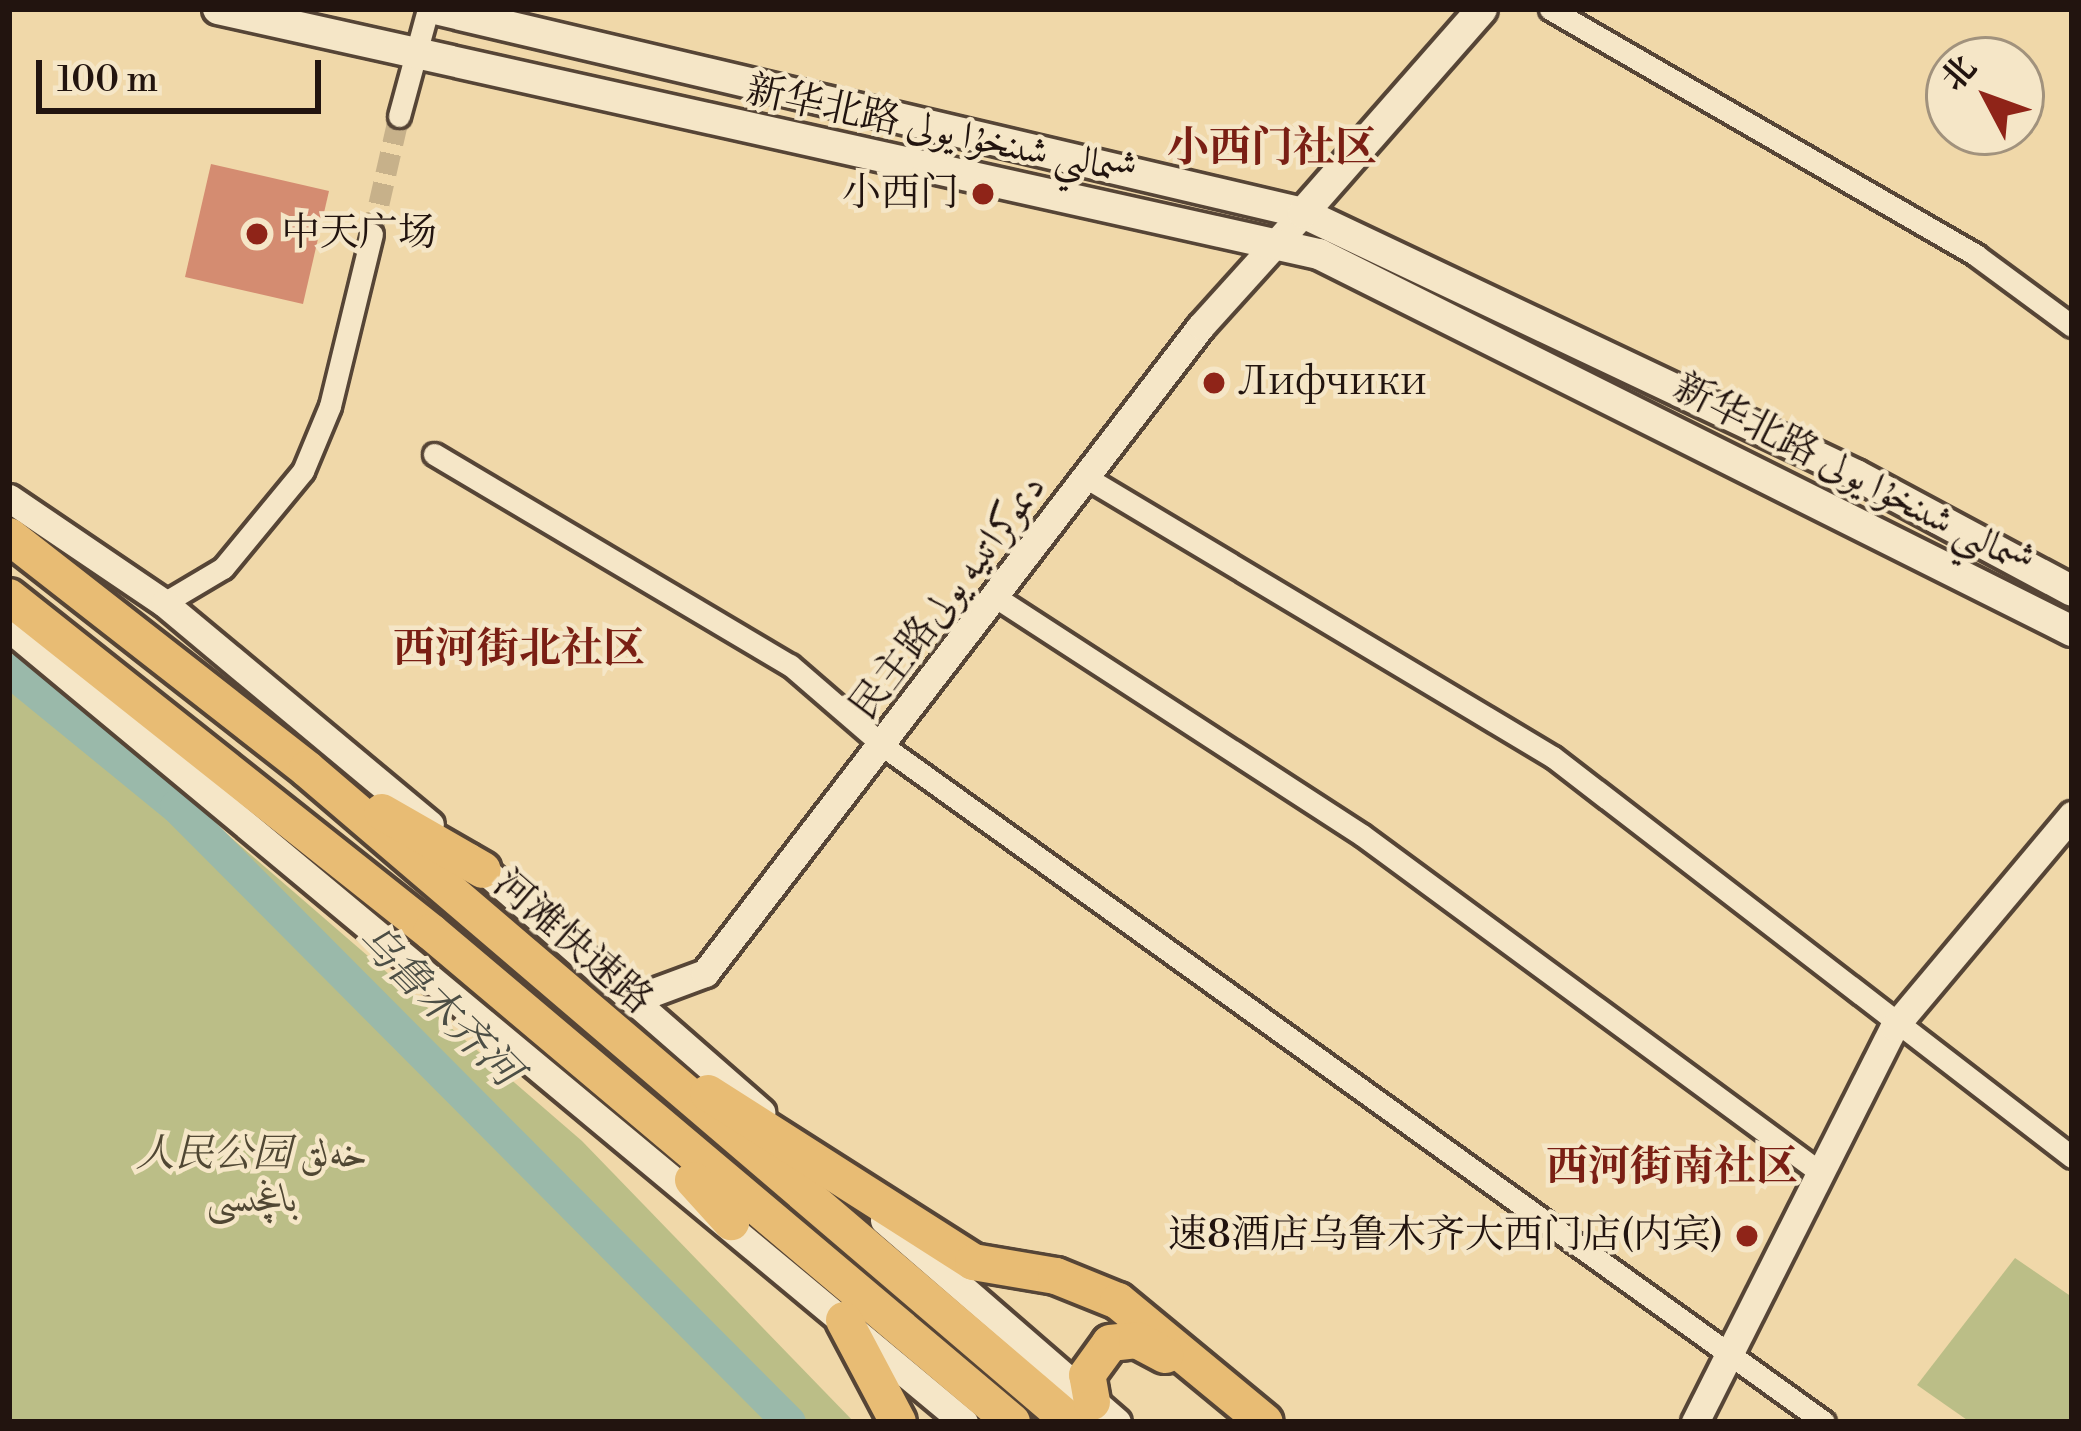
<!DOCTYPE html>
<meta charset="utf-8">
<style>
body{margin:0}
#map{position:relative;width:2081px;height:1431px;overflow:hidden;background:#f0d8a9;font-family:"Libre Bodoni",Amiri,"Noto Serif SC",serif}
div>[style]{position:absolute}
.green>*{inset:0;background:#bbbe87}
.river>*{height:33px;margin:-16.5px;padding:0 16.5px;transform-origin:16.5px;border-radius:16.5px;background:#9ab9aa}
.building>*{inset:0;background:#d48c71}
.minor-tunnel>*{height:21px;margin-top:-10.5px;transform-origin:0;background:repeating-linear-gradient(90deg,#c7b18a 0 21px,transparent 0 31px)}
.roads{filter:drop-shadow(3px 0 #564536) drop-shadow(-3px 0 #564536) drop-shadow(0 3px #564536) drop-shadow(0 -3px #564536)}
.minor>*{height:21px;margin:-10.5px;padding:0 10.5px;transform-origin:10.5px;border-radius:10.5px;background:#f5e6c7}
.tertiary>*{height:27px;margin:-13.5px;padding:0 13.5px;transform-origin:13.5px;border-radius:13.5px;background:#f5e6c7}
.secondary>*{height:30px;margin:-15px;padding:0 15px;transform-origin:15px;border-radius:15px;background:#f5e6c7}
.trunk>*{height:36px;margin:-18px;padding:0 18px;transform-origin:18px;border-radius:18px;background:#e8bc74}
.dots>*{width:33px;height:33px;translate:-50% -50%;box-sizing:border-box;border:6px solid #f5e6c7;border-radius:50%}
span{translate:-50% -50%;white-space:nowrap;text-align:center;line-height:1.15;-webkit-text-stroke:9px #f5e6c7;paint-order:stroke}
.street-label{font-size:39px;color:#22140f}
.poi-label{font-size:39px;color:#22140f}
.right{translate:-100% -50%;text-align:right}
.left{translate:0 -50%;text-align:left}
.park-label{font-size:39px;color:#504733;font-style:italic}
.neighbourhood-label{font-size:42px;color:#7a1f14;font-weight:700}
.water-label{font-size:42px;color:#4c4e45;font-style:italic}
.frame{position:absolute;inset:0;border:12px solid #22140f;pointer-events:none}
.north{position:absolute;left:1925px;top:36px;width:120px;height:120px;box-sizing:border-box;background:#f5e6c7;border:3px solid #a1927d;border-radius:50%;rotate:311deg;font-size:33px;font-weight:700;line-height:48px;text-align:center;color:#22140f}
.north::after{content:'';display:block;margin:auto;width:42px;height:54px;background:#8f2418;clip-path:polygon(50% 0,100% 100%,50% 72%,0 100%)}
.scale{position:absolute;left:36px;top:60px;width:285px;height:54px;box-sizing:border-box;border:6px solid #22140f;border-top:0;padding-left:15px;font-size:36px;line-height:42px;white-space:nowrap;color:#22140f;-webkit-text-stroke:9px #f5e6c7;paint-order:stroke}
</style>
<div id="map">
<div class="green">
<i style="clip-path:polygon(9px 660px,155px 772px,582px 1141px,854px 1422px,9px 1422px)"></i>
<i style="clip-path:polygon(2015px 1258px,2072px 1297px,2072px 1422px,1970px 1422px,1917px 1385px)"></i>
</div>
<div class="river">
<i style="left:9px;top:670px;width:215px;rotate:39.2deg"></i>
<i style="left:176px;top:806px;width:869px;rotate:45.14deg"></i>
</div>
<div class="building">
<i style="clip-path:polygon(211px 164px,329px 191px,303px 304px,185px 277px)"></i>
</div>
<div class="minor-tunnel">
<i style="left:372px;top:234px;width:121px;rotate:-77.1deg"></i>
</div>
<div class="roads">
<div class="minor">
<i style="left:1550px;top:9px;width:493px;rotate:30deg"></i>
<i style="left:1977px;top:256px;width:118px;rotate:36.4deg"></i>
<i style="left:399px;top:116px;width:111px;rotate:-74.8deg"></i>
<i style="left:434px;top:454px;width:414px;rotate:30.7deg"></i>
<i style="left:790px;top:665px;width:127px;rotate:40.8deg"></i>
<i style="left:886px;top:748px;width:1155px;rotate:35.7deg"></i>
<i style="left:1087px;top:478px;width:543px;rotate:30.91deg"></i>
<i style="left:1553px;top:757px;width:655px;rotate:37.62deg"></i>
<i style="left:997px;top:598px;width:435px;rotate:33deg"></i>
<i style="left:1362px;top:835px;width:570px;rotate:36.37deg"></i>
<i style="left:164px;top:603px;width:69px;rotate:-30.7deg"></i>
<i style="left:223px;top:568px;width:126px;rotate:-50.5deg"></i>
<i style="left:303px;top:471px;width:70px;rotate:-67.4deg"></i>
<i style="left:330px;top:406px;width:177px;rotate:-76.3deg"></i>
</div>
<div class="tertiary">
<i style="left:9px;top:498px;width:187px;rotate:34.1deg"></i>
<i style="left:164px;top:603px;width:346px;rotate:39.8deg"></i>
<i style="left:9px;top:628px;width:1242px;rotate:39.74deg"></i>
<i style="left:469px;top:857px;width:388px;rotate:41.1deg"></i>
<i style="left:635px;top:999px;width:75px;rotate:-20.4deg"></i>
<i style="left:705px;top:973px;width:815px;rotate:-52.53deg"></i>
<i style="left:1201px;top:326px;width:152px;rotate:-47.9deg"></i>
<i style="left:884px;top:1220px;width:308px;rotate:40.9deg"></i>
<i style="left:1695px;top:1422px;width:442px;rotate:-63.3deg"></i>
<i style="left:1894px;top:1027px;width:277px;rotate:-50deg"></i>
</div>
<div class="secondary">
<i style="left:218px;top:9px;width:1128px;rotate:12.55deg"></i>
<i style="left:1319px;top:254px;width:842px;rotate:26.6deg"></i>
<i style="left:435px;top:9px;width:892px;rotate:13.23deg"></i>
<i style="left:1303px;top:213px;width:612px;rotate:25.35deg"></i>
<i style="left:1856px;top:475px;width:245px;rotate:28.2deg"></i>
<i style="left:1303px;top:213px;width:271px;rotate:-48.7deg"></i>
</div>
<div class="trunk">
<i style="left:9px;top:536px;width:378px;rotate:38deg"></i>
<i style="left:307px;top:769px;width:1005px;rotate:40.52deg"></i>
<i style="left:9px;top:597px;width:539px;rotate:38.44deg"></i>
<i style="left:431px;top:932px;width:760px;rotate:40.14deg"></i>
<i style="left:382px;top:812px;width:116px;rotate:29.9deg"></i>
<i style="left:708px;top:1093px;width:314px;rotate:32.5deg"></i>
<i style="left:973px;top:1262px;width:84px;rotate:9.6deg"></i>
<i style="left:1056px;top:1276px;width:67px;rotate:22deg"></i>
<i style="left:1118px;top:1301px;width:190px;rotate:39.5deg"></i>
<i style="left:693px;top:1180px;width:57px;rotate:47.9deg"></i>
<i style="left:844px;top:1320px;width:115px;rotate:62.1deg"></i>
<i style="left:1092px;top:1402px;width:27px;rotate:-100deg"></i>
<i style="left:1087px;top:1375px;width:39px;rotate:-54deg"></i>
<i style="left:1110px;top:1343px;width:27px;rotate:-6deg"></i>
<i style="left:1137px;top:1340px;width:32px;rotate:28deg"></i>
</div>
</div>
<div class="dots">
<i style="left:983px;top:194px;background:#8f2418"></i>
<i style="left:257px;top:234px;background:#8f2418"></i>
<i style="left:1214px;top:383px;background:#8f2418"></i>
<i style="left:1747px;top:1236px;background:#8f2418"></i>
</div>
<div class="street-label">
<span style="left:941px;top:132px;rotate:12deg">新华北路 شىمالىي شىنخۇا يولى</span>
<span style="left:1853px;top:476px;rotate:27deg">新华北路 شىمالىي شىنخۇا يولى</span>
<span style="left:949px;top:598px;rotate:-53deg">民主路دىموكراتىيە يولى</span>
<span style="left:572px;top:943px;rotate:41deg">河滩快速路</span>
</div>
<div class="poi-label">
<span class="right" style="left:959px;top:194px">小西门</span>
<span class="left" style="left:281px;top:234px">中天广场</span>
<span class="left" style="left:1238px;top:383px">Лифчики</span>
<span class="right" style="left:1723px;top:1236px">速8酒店乌鲁木齐大西门店(内宾)</span>
</div>
<div class="park-label">
<span style="left:252px;top:1178px">人民公园 خەلق<br>باغچىسى</span>
</div>
<div class="neighbourhood-label">
<span style="left:1272px;top:149px">小西门社区</span>
<span style="left:519px;top:650px">西河街北社区</span>
<span style="left:1672px;top:1168px">西河街南社区</span>
</div>
<div class="water-label">
<span style="left:438px;top:1006px;rotate:45deg">乌鲁木齐河</span>
</div>
<div class="frame"></div>
<div class="north">北</div>
<div class="scale">100 m</div>
</div>
